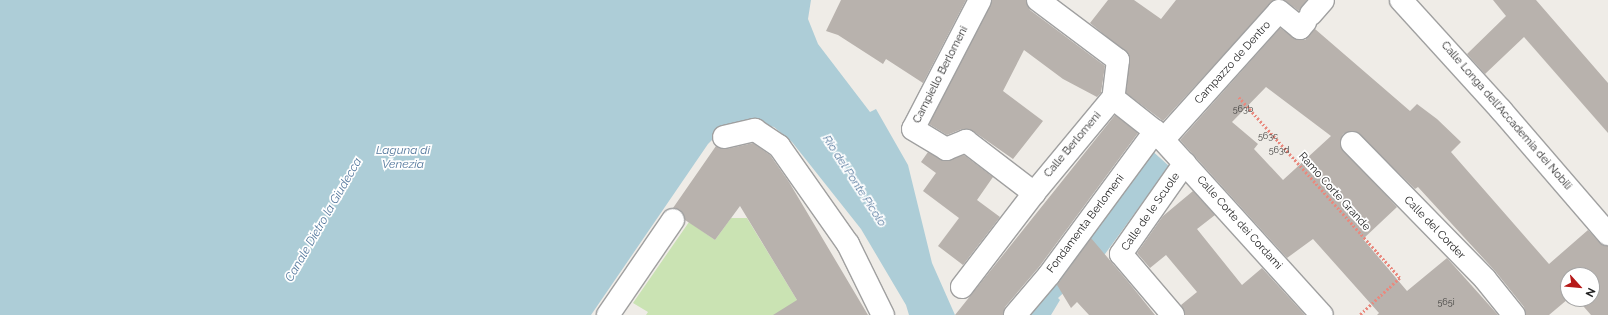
<!DOCTYPE html>
<style>
body{margin:0}
#map{position:relative;width:1608px;height:315px;overflow:hidden;background:#efece7;font-family:Raleway,sans-serif}
div>[style]{position:absolute}
.grass>*{inset:0;background:#cae3b3}
.water>*{inset:0;background:#adcdd7}
.building>*{inset:0;background:#b8b2ad}
.path>*{height:2.5px;margin-top:-1.25px;transform-origin:0;background:repeating-linear-gradient(90deg,#e9897e 0 2px,transparent 0 4px)}
.roads{filter:drop-shadow(1px 0 #a0a0a0) drop-shadow(-1px 0 #a0a0a0) drop-shadow(0 1px #a0a0a0) drop-shadow(0 -1px #a0a0a0)}
.minor>*{height:22px;margin:-11px;padding:0 11px;transform-origin:11px;border-radius:11px;background:#fff}
span{translate:-50% -50%;white-space:nowrap;text-align:center;line-height:1.15;-webkit-text-stroke:3.5px #fff;paint-order:stroke}
.number-label{font-size:9px;color:#454442}
.number-label span{-webkit-text-stroke-width:0}
.street-label{font-size:11px;color:#1f1f1f}
.water-label{font-size:12px;color:#54789d;font-style:italic}
.north{position:absolute;left:1560px;top:267px;width:40px;height:40px;box-sizing:border-box;background:#fff;border:1px solid #a5a5a5;border-radius:50%;rotate:117deg;font-size:11px;font-weight:700;line-height:16px;text-align:center;color:#1f1f1f}
.north::after{content:'';display:block;margin:auto;width:14px;height:18px;background:#b61a19;clip-path:polygon(50% 0,100% 100%,50% 72%,0 100%)}
</style>
<div id="map">
<div class="grass">
<i style="clip-path:polygon(731px 218px,747px 218px,797px 300px,797px 315px,646px 315px,648px 312px,633px 303px,689px 222px,715px 240px)"></i>
</div>
<div class="water">
<i style="clip-path:polygon(0 0,811px 0,808px 19px,818px 44px,870px 112px,876px 109px,908px 165px,932px 263px,955px 315px,909px 315px,906px 305px,861px 229px,792px 142px,774px 127px,748px 121px,724px 128px,708px 144px,591px 315px,0 315px)"></i>
<i style="clip-path:polygon(1149px 148px,1169px 166px,1105px 254px,1058px 298px,1060px 300px,1051px 315px,1020px 315px)"></i>
</div>
<div class="building">
<i style="clip-path:polygon(841px 0,966px 0,923px 83px,886px 59px,883px 64px,838px 35px,826px 31px)"></i>
<i style="clip-path:polygon(992px 0,1026px 0,1030px 10px,1105px 66px,1101px 93px,1097px 97px,1063px 79px,1024px 50px,1003px 91px,1043px 121px,1013px 159px,973px 131px,962px 129px,947px 135px,929px 124px)"></i>
<i style="clip-path:polygon(1108px 0,1134px 0,1161px 19px,1176px 0,1274px 0,1163px 121px,1126px 93px,1129px 55px,1090px 23px)"></i>
<i style="clip-path:polygon(1284px 0,1307px 0,1299px 11px)"></i>
<i style="clip-path:polygon(1493px 0,1536px 0,1608px 83px,1608px 133px,1524px 37px,1485px 74px,1467px 54px,1506px 16px)"></i>
<i style="clip-path:polygon(evenodd,1280px 28px,1298px 40px,1305px 40px,1315px 29px,1410px 111px,1417px 104px,1437px 119px,1461px 142px,1451px 152px,1549px 264px,1588px 230px,1599px 242px,1608px 246px,1608px 315px,1591px 315px,1577px 299px,1592px 299px,1592px 275px,1568px 275px,1568px 299px,1549px 315px,1526px 315px,1524px 307px,1495px 271px,1418px 187px,1415px 189px,1355px 131px,1343px 134px,1340px 146px,1397px 207px,1363px 239px,1407px 291px,1447px 258px,1498px 315px,1377px 315px,1379px 313px,1313px 239px,1287px 258px,1180px 140px,1280px 28px,1266px 87px,1331px 136px,1283px 180px,1254px 149px,1258px 144px,1232px 122px,1266px 87px)"></i>
<i style="clip-path:polygon(1115px 115px,1138px 133px,1039px 267px,1005px 307px,1003px 315px,955px 315px)"></i>
<i style="clip-path:polygon(753px 143px,770px 155px,789px 182px,868px 315px,773px 315px,797px 300px,740px 206px,715px 240px,685px 220px,680px 210px,673px 208px,716px 146px,726px 149px)"></i>
<i style="clip-path:polygon(928px 152px,945px 161px,964px 155px,993px 177px,977px 200px,1000px 217px,963px 265px,938px 246px,959px 218px,923px 191px,936px 173px,921px 162px)"></i>
<i style="clip-path:polygon(1193px 191px,1215px 215px,1197px 229px,1242px 285px,1262px 268px,1305px 315px,1185px 315px,1181px 305px,1197px 292px,1166px 255px,1150px 268px,1137px 253px,1163px 216px)"></i>
<i style="clip-path:polygon(1091px 238px,1130px 284px,1155px 315px,1089px 315px,1077px 302px,1071px 308px,1057px 285px)"></i>
</div>
<div class="path">
<i style="left:1239px;top:97px;width:242px;rotate:48.3deg"></i>
<i style="left:1400px;top:278px;width:54px;rotate:137.2deg"></i>
</div>
<div class="roads">
<div class="minor">
<i style="left:980px;top:0;width:145px;rotate:117.4deg"></i>
<i style="left:913px;top:129px;width:39px;rotate:31deg"></i>
<i style="left:946px;top:149px;width:22px;rotate:-22deg"></i>
<i style="left:966px;top:141px;width:86px;rotate:37.4deg"></i>
<i style="left:1038px;top:0;width:100px;rotate:36.9deg"></i>
<i style="left:1118px;top:60px;width:38px;rotate:97deg"></i>
<i style="left:1113px;top:98px;width:53px;rotate:38.2deg"></i>
<i style="left:1155px;top:131px;width:248px;rotate:47.8deg"></i>
<i style="left:1401px;top:0;width:149px;rotate:47.7deg"></i>
<i style="left:1501px;top:110px;width:164px;rotate:49.2deg"></i>
<i style="left:1311px;top:14px;width:18px;rotate:-49deg"></i>
<i style="left:724px;top:137px;width:32px;rotate:-13deg"></i>
<i style="left:755px;top:130px;width:29px;rotate:34deg"></i>
<i style="left:779px;top:146px;width:120px;rotate:54.9deg"></i>
<i style="left:848px;top:244px;width:79px;rotate:63.8deg"></i>
<i style="left:1163px;top:140px;width:173px;rotate:-48deg"></i>
<i style="left:1279px;top:11px;width:27px;rotate:39deg"></i>
<i style="left:1300px;top:28px;width:8px;rotate:-50deg"></i>
<i style="left:1352px;top:143px;width:190px;rotate:45.6deg"></i>
<i style="left:1485px;top:279px;width:46px;rotate:51.1deg"></i>
<i style="left:962px;top:287px;width:118px;rotate:-52.5deg"></i>
<i style="left:1034px;top:193px;width:124px;rotate:-50.3deg"></i>
<i style="left:608px;top:315px;width:115px;rotate:-55.6deg"></i>
<i style="left:1015px;top:315px;width:52px;rotate:-49.6deg"></i>
<i style="left:1049px;top:275px;width:179px;rotate:-53.6deg"></i>
<i style="left:1173px;top:315px;width:80px;rotate:-130.4deg"></i>
<i style="left:1121px;top:254px;width:111px;rotate:-54.9deg"></i>
</div>
</div>
<div class="number-label">
<span style="left:1243px;top:109px">563b</span>
<span style="left:1268px;top:136px">563c</span>
<span style="left:1279px;top:150px">563d</span>
<span style="left:1446px;top:302px">565i</span>
</div>
<div class="street-label">
<span style="left:1233px;top:63px;rotate:-48deg">Campazzo de Dentro</span>
<span style="left:941px;top:75px;rotate:-63deg">Campiello Berlomeni</span>
<span style="left:1506px;top:116px;rotate:49deg">Calle Longa dell'Accademia dei Nobili</span>
<span style="left:1073px;top:145px;rotate:-50deg">Calle Berlomeni</span>
<span style="left:1334px;top:192px;rotate:48deg">Ramo Corte Grande</span>
<span style="left:1151px;top:212px;rotate:-55deg">Calle de le Scuole</span>
<span style="left:1239px;top:223px;rotate:48deg">Calle Corte dei Cordami</span>
<span style="left:1086px;top:224px;rotate:-53deg">Fondamenta Berlomeni</span>
<span style="left:1434px;top:228px;rotate:46deg">Calle del Corder</span>
</div>
<div class="water-label">
<span style="left:403px;top:158px">Laguna di<br>Venezia</span>
<span style="left:854px;top:181px;rotate:57deg">Rio del Ponte Picolo</span>
<span style="left:324px;top:220px;rotate:-60deg">Canale Dietro la Giudecca</span>
</div>
<div class="north">N</div>
</div>
